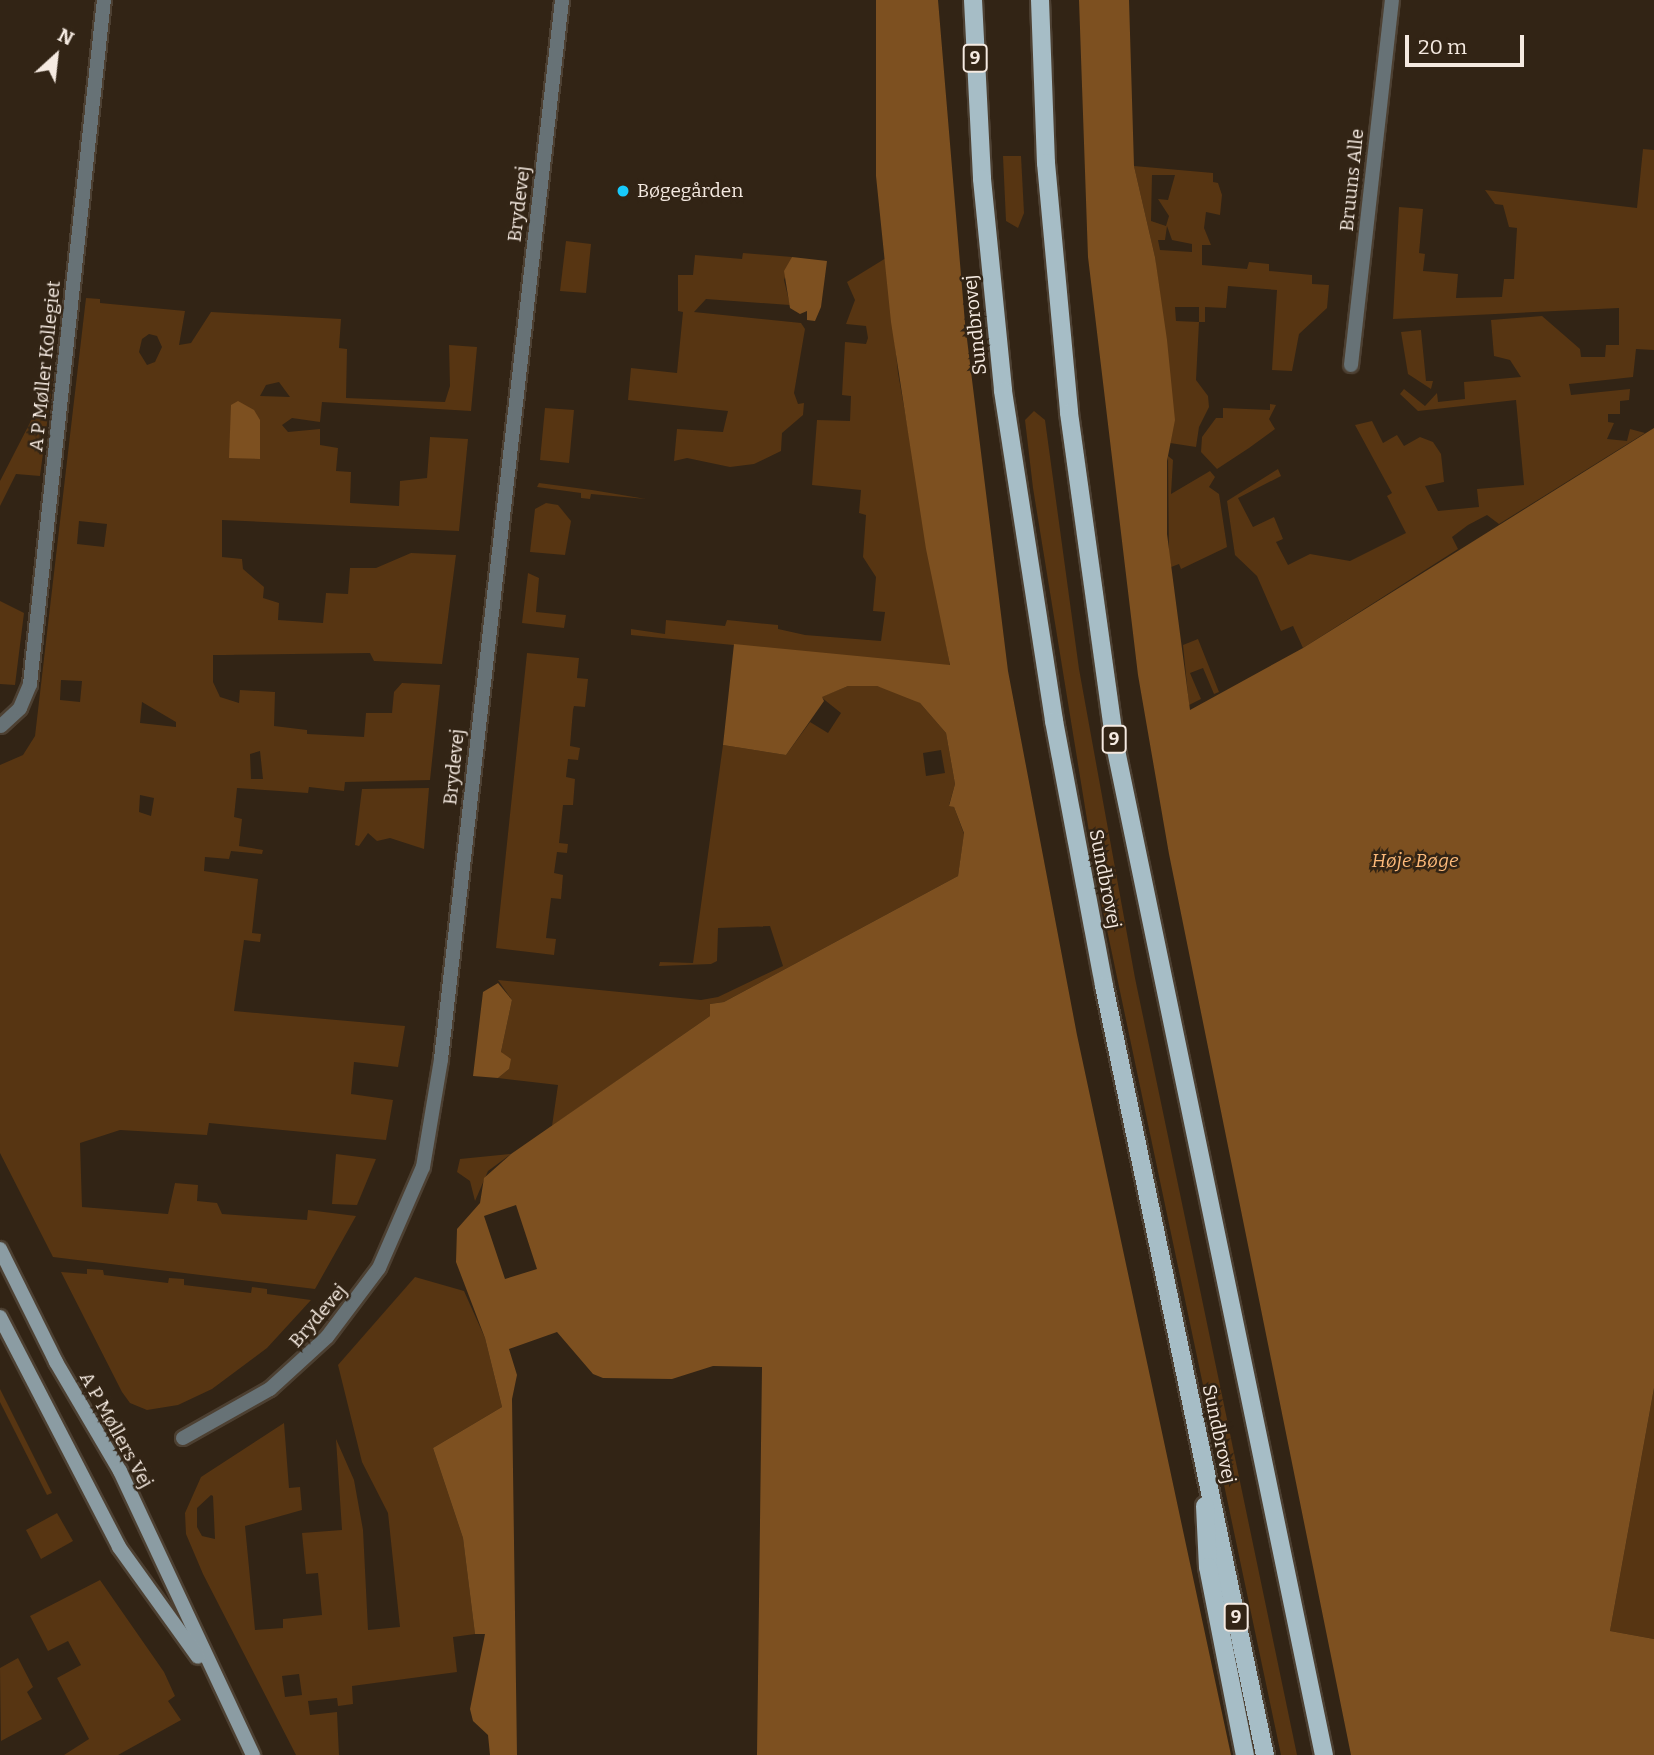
<!DOCTYPE html>
<meta charset="utf-8">
<style>
body{margin:0}
#map{position:relative;width:1654px;height:1755px;overflow:hidden;background:#322415;font-family:Bitter,serif}
div>[style]{position:absolute}
.green>*{inset:0;background:#573512}
.forest>*{inset:0;background:#7d5020}
.roads{filter:drop-shadow(2px 0 #4d4032) drop-shadow(-2px 0 #4d4032) drop-shadow(0 2px #4d4032) drop-shadow(0 -2px #4d4032)}
.street>*{height:14px;margin:-7px;padding:0 7px;transform-origin:7px;border-radius:7px;background:#677276}
.secondary>*{height:14px;margin:-7px;padding:0 7px;transform-origin:7px;border-radius:7px;background:#8b9ca3}
.primary>*{height:18px;margin:-9px;padding:0 9px;transform-origin:9px;border-radius:9px;background:#a6bdc6}
.dots>*{width:19px;height:19px;translate:-50% -50%;box-sizing:border-box;border:4px solid #322415;border-radius:50%}
span{translate:-50% -50%;white-space:nowrap;text-align:center;line-height:1.15;-webkit-text-stroke:5px #322415;paint-order:stroke}
.shield-label span{padding:2px 5px;background:#322415;border:2px solid;border-radius:5px;-webkit-text-stroke-width:0}
.shield-label{font-size:18px;color:#f5eae1;font-weight:700}
.street-label{font-size:19px;color:#f5eae1}
.poi-label{font-size:19px;color:#f5eae1}
.left{translate:0 -50%;text-align:left}
.park-label{font-size:19px;color:#fdba7a;font-style:italic}
.north{position:absolute;left:21px;top:21px;width:70px;height:70px;-webkit-text-stroke:5px #322415;paint-order:stroke;rotate:27deg;font-size:19px;font-weight:700;line-height:28px;text-align:center;color:#f5eae1}
.north::after{content:'';display:block;margin:auto;width:24px;height:32px;background:#f5eae1;clip-path:polygon(50% 0,100% 100%,50% 72%,0 100%)}
.scale{position:absolute;left:1405px;top:35px;width:119px;height:32px;box-sizing:border-box;border:4px solid #f5eae1;border-top:0;padding-left:9px;font-size:21px;line-height:24px;white-space:nowrap;color:#f5eae1;-webkit-text-stroke:5px #322415;paint-order:stroke}
</style>
<div id="map">
<div class="green">
<i style="clip-path:polygon(1643px 149px,1654px 150px,1654px 350px,1636px 349px,1633px 377px,1569px 384px,1571px 395px,1630px 389px,1629px 400px,1620px 401px,1620px 414px,1608px 414px,1608px 422px,1614px 423px,1607px 439px,1627px 441px,1630px 429px,1645px 433px,1499px 524px,1487px 515px,1468px 525px,1452px 537px,1458px 549px,1303px 648px,1293px 626px,1281px 631px,1257px 576px,1235px 555px,1227px 501px,1278px 469px,1281px 476px,1238px 498px,1253px 527px,1274px 517px,1283px 539px,1276px 542px,1288px 565px,1310px 554px,1350px 561px,1406px 533px,1387px 496px,1392px 493px,1355px 425px,1372px 421px,1383px 443px,1397px 435px,1404px 446px,1420px 437px,1433px 442px,1441px 454px,1444px 482px,1425px 486px,1438px 511px,1479px 507px,1477px 489px,1524px 485px,1516px 400px,1418px 411px,1400px 394px,1404px 389px,1425px 406px,1437px 393px,1438px 402px,1465px 399px,1464px 382px,1521px 377px,1510px 360px,1494px 356px,1491px 320px,1542px 316px,1580px 349px,1581px 357px,1605px 357px,1606px 345px,1619px 345px,1619px 308px,1393px 319px,1399px 207px,1423px 209px,1419px 253px,1425px 254px,1423px 271px,1458px 274px,1456px 298px,1502px 297px,1504px 279px,1514px 279px,1517px 228px,1509px 227px,1503px 205px,1495px 204px,1485px 190px,1637px 208px)"></i>
<i style="clip-path:polygon(1003px 156px,1021px 156px,1024px 213px,1018px 228px,1006px 221px)"></i>
<i style="clip-path:polygon(evenodd,1134px 166px,1213px 173px,1213px 182px,1218px 183px,1222px 195px,1220px 215px,1206px 212px,1204px 228px,1211px 245px,1202px 245px,1202px 265px,1247px 269px,1249px 262px,1269px 264px,1269px 271px,1312px 275px,1312px 284px,1329px 285px,1327px 308px,1299px 334px,1292px 371px,1272px 370px,1277px 290px,1228px 286px,1226px 308px,1205px 307px,1205px 322px,1199px 322px,1196px 380px,1208px 396px,1209px 407px,1199px 427px,1196px 447px,1170px 443px,1155px 257px,1134px 166px,1152px 175px,1175px 175px,1168px 200px,1158px 199px,1169px 216px,1166px 226px,1151px 221px,1152px 175px,1134px 166px,1167px 226px,1172px 240px,1192px 244px,1192px 252px,1160px 250px,1158px 240px,1165px 240px,1167px 226px,1134px 166px,1175px 307px,1199px 307px,1199px 322px,1176px 321px,1175px 307px)"></i>
<i style="clip-path:polygon(566px 241px,591px 244px,586px 293px,560px 291px)"></i>
<i style="clip-path:polygon(743px 253px,792px 257px,784px 280px,790px 305px,706px 299px,694px 312px,801px 323px,805px 329px,794px 393px,798px 404px,804px 403px,803px 415px,782px 433px,781px 451px,754px 464px,730px 467px,687px 458px,674px 461px,677px 429px,723px 432px,728px 411px,628px 400px,631px 368px,677px 373px,683px 312px,678px 311px,678px 275px,693px 275px,695px 255px,742px 259px)"></i>
<i style="clip-path:polygon(886px 258px,898px 373px,950px 666px,631px 635px,631px 629px,665px 634px,666px 620px,725px 626px,727px 620px,778px 625px,778px 629px,805px 635px,881px 641px,885px 612px,873px 611px,876px 577px,863px 557px,866px 515px,859px 513px,861px 490px,812px 485px,817px 420px,850px 421px,851px 396px,842px 395px,845px 342px,866px 344px,868px 338px,866px 326px,846px 324px,855px 300px,847px 282px)"></i>
<i style="clip-path:polygon(evenodd,86px 298px,100px 299px,100px 303px,185px 311px,179px 345px,191px 343px,211px 312px,341px 319px,339px 348px,347px 349px,346px 398px,445px 402px,450px 386px,449px 345px,477px 347px,471px 411px,322px 402px,320px 422px,292px 418px,282px 425px,288px 432px,320px 429px,320px 445px,338px 448px,336px 471px,351px 472px,350px 503px,399px 506px,400px 481px,427px 478px,430px 437px,468px 439px,459px 531px,222px 520px,222px 557px,242px 559px,243px 569px,264px 587px,263px 598px,279px 603px,278px 620px,323px 623px,326px 593px,348px 594px,350px 568px,376px 568px,411px 553px,456px 555px,442px 664px,374px 661px,370px 653px,213px 655px,213px 682px,220px 697px,239px 703px,240px 690px,275px 692px,274px 726px,307px 730px,307px 734px,364px 737px,366px 713px,392px 713px,394px 692px,402px 683px,440px 685px,430px 780px,345px 782px,344px 791px,309px 787px,308px 793px,237px 788px,234px 817px,242px 819px,239px 846px,263px 850px,262px 854px,231px 851px,229px 859px,205px 857px,204px 871px,258px 879px,252px 933px,261px 934px,260px 942px,244px 940px,234px 1011px,405px 1026px,398px 1067px,354px 1062px,351px 1094px,393px 1100px,386px 1140px,209px 1123px,207px 1135px,120px 1130px,80px 1143px,82px 1207px,168px 1214px,175px 1183px,198px 1185px,197px 1201px,217px 1203px,222px 1214px,307px 1220px,308px 1210px,356px 1216px,315px 1289px,53px 1257px,0 1153px,0 765px,23px 755px,35px 736px,86px 298px,149px 334px,157px 336px,162px 347px,155px 362px,147px 365px,139px 352px,142px 339px,149px 334px,86px 298px,279px 382px,290px 397px,260px 396px,266px 385px,279px 382px,86px 298px,79px 521px,107px 524px,104px 547px,77px 544px,79px 521px,86px 298px,61px 680px,82px 681px,80px 702px,60px 700px,61px 680px,86px 298px,142px 702px,176px 722px,176px 727px,140px 723px,142px 702px,86px 298px,260px 751px,263px 779px,251px 779px,250px 754px,260px 751px,86px 298px,140px 795px,154px 798px,151px 816px,139px 812px,140px 795px)"></i>
<i style="clip-path:polygon(1421px 330px,1426px 381px,1433px 381px,1431px 389px,1408px 374px,1401px 332px)"></i>
<i style="clip-path:polygon(53px 378px,40px 476px,16px 474px,0 506px,0 481px)"></i>
<i style="clip-path:polygon(1270px 404px,1276px 405px,1269px 419px,1275px 429px,1249px 448px,1217px 469px,1201px 452px,1202px 437px,1216px 418px,1223px 418px,1223px 408px,1270px 410px)"></i>
<i style="clip-path:polygon(545px 408px,574px 410px,569px 463px,540px 460px)"></i>
<i style="clip-path:polygon(1034px 411px,1045px 420px,1079px 669px,1135px 978px,1297px 1755px,1281px 1755px,1098px 887px,1033px 488px,1025px 420px)"></i>
<i style="clip-path:polygon(1168px 456px,1173px 460px,1171px 494px,1210px 471px,1215px 477px,1209px 487px,1219px 494px,1227px 547px,1181px 569px,1179px 564px,1171px 567px,1169px 556px)"></i>
<i style="clip-path:polygon(539px 483px,592px 490px,646px 499px,591px 494px,590px 499px,581px 498px,581px 493px,537px 487px)"></i>
<i style="clip-path:polygon(546px 503px,558px 505px,571px 521px,565px 555px,530px 552px,535px 509px)"></i>
<i style="clip-path:polygon(528px 573px,539px 578px,536px 612px,566px 615px,564px 628px,522px 623px)"></i>
<i style="clip-path:polygon(0 601px,24px 613px,15px 685px,0 684px)"></i>
<i style="clip-path:polygon(1198px 639px,1219px 692px,1214px 694px,1203px 668px,1190px 673px,1201px 699px,1189px 705px,1183px 645px)"></i>
<i style="clip-path:polygon(527px 653px,579px 658px,577px 678px,588px 679px,585px 707px,574px 706px,573px 710px,570px 746px,580px 748px,578px 760px,568px 759px,566px 777px,575px 779px,573px 805px,563px 805px,559px 843px,568px 844px,567px 853px,557px 852px,554px 873px,563px 875px,561px 899px,551px 898px,546px 938px,556px 939px,554px 955px,496px 948px)"></i>
<i style="clip-path:polygon(evenodd,848px 686px,877px 686px,900px 692px,920px 703px,946px 733px,955px 784px,949px 805px,954px 807px,964px 834px,958px 876px,724px 1002px,710px 1004px,710px 1016px,552px 1126px,558px 1085px,498px 1078px,509px 1069px,501px 1052px,512px 1000px,498px 980px,701px 1000px,718px 997px,783px 966px,770px 926px,718px 928px,717px 961px,711px 964px,659px 966px,660px 962px,693px 963px,723px 745px,786px 755px,810px 722px,828px 733px,841px 713px,821px 697px,848px 686px,941px 750px,945px 773px,926px 776px,923px 753px,941px 750px)"></i>
<i style="clip-path:polygon(429px 788px,424px 849px,390px 838px,377px 841px,368px 833px,359px 846px,355px 845px,362px 789px)"></i>
<i style="clip-path:polygon(336px 1154px,376px 1159px,357px 1205px,332px 1204px)"></i>
<i style="clip-path:polygon(511px 1154px,488px 1171px,475px 1201px,470px 1181px,457px 1172px,460px 1159px)"></i>
<i style="clip-path:polygon(87px 1269px,103px 1270px,104px 1275px,168px 1283px,169px 1278px,184px 1279px,184px 1285px,251px 1293px,252px 1287px,267px 1289px,267px 1294px,311px 1300px,267px 1348px,212px 1389px,178px 1405px,147px 1410px,130px 1403px,122px 1392px,61px 1272px,87px 1274px)"></i>
<i style="clip-path:polygon(evenodd,415px 1277px,464px 1291px,485px 1338px,502px 1407px,433px 1448px,463px 1538px,475px 1634px,453px 1637px,457px 1672px,352px 1686px,353px 1704px,338px 1706px,337px 1698px,308px 1701px,310px 1715px,337px 1712px,339px 1755px,296px 1755px,203px 1574px,186px 1534px,185px 1513px,201px 1477px,284px 1423px,289px 1488px,300px 1487px,302px 1510px,245px 1526px,255px 1630px,283px 1628px,283px 1619px,322px 1615px,318px 1573px,306px 1574px,302px 1533px,342px 1530px,336px 1439px,354px 1480px,363px 1530px,368px 1630px,400px 1627px,388px 1513px,362px 1462px,338px 1365px,415px 1277px,211px 1495px,213px 1496px,215px 1539px,202px 1536px,197px 1527px,197px 1508px,211px 1495px,415px 1277px,299px 1674px,302px 1695px,285px 1697px,282px 1676px,299px 1674px)"></i>
<i style="clip-path:polygon(1654px 1388px,1654px 1639px,1610px 1631px)"></i>
<i style="clip-path:polygon(0 1389px,52px 1493px,47px 1495px,0 1402px)"></i>
<i style="clip-path:polygon(57px 1513px,73px 1541px,41px 1559px,26px 1530px)"></i>
<i style="clip-path:polygon(100px 1580px,164px 1672px,175px 1696px,168px 1701px,181px 1720px,118px 1755px,64px 1755px,89px 1739px,57px 1678px,81px 1665px,68px 1641px,48px 1651px,30px 1616px)"></i>
<i style="clip-path:polygon(18px 1658px,33px 1687px,27px 1692px,42px 1719px,1px 1741px,0 1668px)"></i>
</div>
<div class="forest">
<i style="clip-path:polygon(evenodd,876px 0,938px 0,965px 323px,1008px 671px,1077px 1035px,1231px 1755px,757px 1755px,762px 1367px,713px 1366px,672px 1379px,603px 1378px,593px 1374px,557px 1332px,509px 1349px,517px 1375px,512px 1399px,517px 1755px,490px 1755px,488px 1735px,473px 1721px,470px 1709px,485px 1634px,475px 1634px,463px 1538px,433px 1448px,502px 1407px,485px 1338px,456px 1262px,457px 1229px,480px 1203px,484px 1178px,511px 1154px,710px 1016px,710px 1004px,724px 1002px,958px 876px,964px 833px,954px 807px,949px 806px,955px 784px,946px 733px,920px 703px,877px 686px,848px 686px,822px 697px,824px 701px,786px 755px,723px 745px,734px 644px,950px 665px,926px 549px,891px 322px,876px 176px,876px 0,516px 1205px,537px 1269px,505px 1279px,484px 1216px,516px 1205px)"></i>
<i style="clip-path:polygon(1079px 0,1129px 0,1134px 166px,1155px 257px,1167px 340px,1175px 420px,1167px 461px,1167px 534px,1190px 710px,1303px 648px,1654px 428px,1654px 1388px,1610px 1631px,1654px 1639px,1654px 1755px,1351px 1755px,1169px 854px,1138px 675px,1088px 257px)"></i>
<i style="clip-path:polygon(792px 257px,827px 261px,821px 307px,815px 321px,807px 320px,807px 311px,800px 314px,790px 308px,784px 271px)"></i>
<i style="clip-path:polygon(238px 401px,254px 410px,260px 420px,260px 459px,229px 458px,231px 405px)"></i>
<i style="clip-path:polygon(498px 983px,512px 1000px,501px 1052px,511px 1059px,509px 1069px,498px 1078px,473px 1076px,483px 992px)"></i>
</div>
<div class="roads">
<div class="street">
<i style="left:1351px;top:365px;width:367px;rotate:-83.6deg"></i>
<i style="left:1px;top:726px;width:26px;rotate:-43deg"></i>
<i style="left:20px;top:708px;width:26px;rotate:-67deg"></i>
<i style="left:30px;top:684px;width:688px;rotate:-83.83deg"></i>
<i style="left:183px;top:1438px;width:100px;rotate:-29.4deg"></i>
<i style="left:270px;top:1389px;width:77px;rotate:-42.4deg"></i>
<i style="left:327px;top:1337px;width:86px;rotate:-53deg"></i>
<i style="left:379px;top:1268px;width:110px;rotate:-66.5deg"></i>
<i style="left:423px;top:1167px;width:109px;rotate:-80.5deg"></i>
<i style="left:441px;top:1059px;width:1066px;rotate:-83.48deg"></i>
</div>
<div class="secondary">
<i style="left:0;top:1249px;width:126px;rotate:63.6deg"></i>
<i style="left:56px;top:1362px;width:126px;rotate:59.6deg"></i>
<i style="left:120px;top:1471px;width:314px;rotate:64.9deg"></i>
<i style="left:0;top:1317px;width:259px;rotate:62.6deg"></i>
<i style="left:119px;top:1547px;width:135px;rotate:54.3deg"></i>
</div>
<div class="primary">
<i style="left:973px;top:0;width:179px;rotate:87.1deg"></i>
<i style="left:982px;top:179px;width:213px;rotate:84.3deg"></i>
<i style="left:1003px;top:391px;width:334px;rotate:81.2deg"></i>
<i style="left:1054px;top:721px;width:270px;rotate:79.3deg"></i>
<i style="left:1104px;top:986px;width:786px;rotate:78.18deg"></i>
<i style="left:1040px;top:0;width:163px;rotate:87.9deg"></i>
<i style="left:1046px;top:163px;width:251px;rotate:84.7deg"></i>
<i style="left:1069px;top:413px;width:340px;rotate:82.1deg"></i>
<i style="left:1116px;top:750px;width:1026px;rotate:78.31deg"></i>
<i style="left:1205px;top:1506px;width:61px;rotate:87.2deg"></i>
<i style="left:1208px;top:1567px;width:192px;rotate:78.9deg"></i>
</div>
</div>
<div class="dots">
<i style="left:623px;top:191px;background:#18cafc"></i>
</div>
<div class="shield-label">
<span style="left:975px;top:58px">9</span>
<span style="left:1114px;top:739px">9</span>
<span style="left:1236px;top:1617px">9</span>
</div>
<div class="street-label">
<span style="left:1352px;top:180px;rotate:-84deg">Bruuns Alle</span>
<span style="left:519px;top:204px;rotate:-83deg">Brydevej</span>
<span style="left:975px;top:325px;rotate:-96deg">Sundbrovej</span>
<span style="left:45px;top:366px;rotate:-84deg">A P Møller Kollegiet</span>
<span style="left:454px;top:767px;rotate:-84deg">Brydevej</span>
<span style="left:1105px;top:879px;rotate:79deg">Sundbrovej</span>
<span style="left:318px;top:1316px;rotate:-49deg">Brydevej</span>
<span style="left:116px;top:1430px;rotate:61deg">A P Møllers Vej</span>
<span style="left:1219px;top:1434px;rotate:78deg">Sundbrovej</span>
</div>
<div class="poi-label">
<span class="left" style="left:637px;top:191px">Bøgegården</span>
</div>
<div class="park-label">
<span style="left:1415px;top:861px">Høje Bøge</span>
</div>
<div class="north">N</div>
<div class="scale">20 m</div>
</div>
